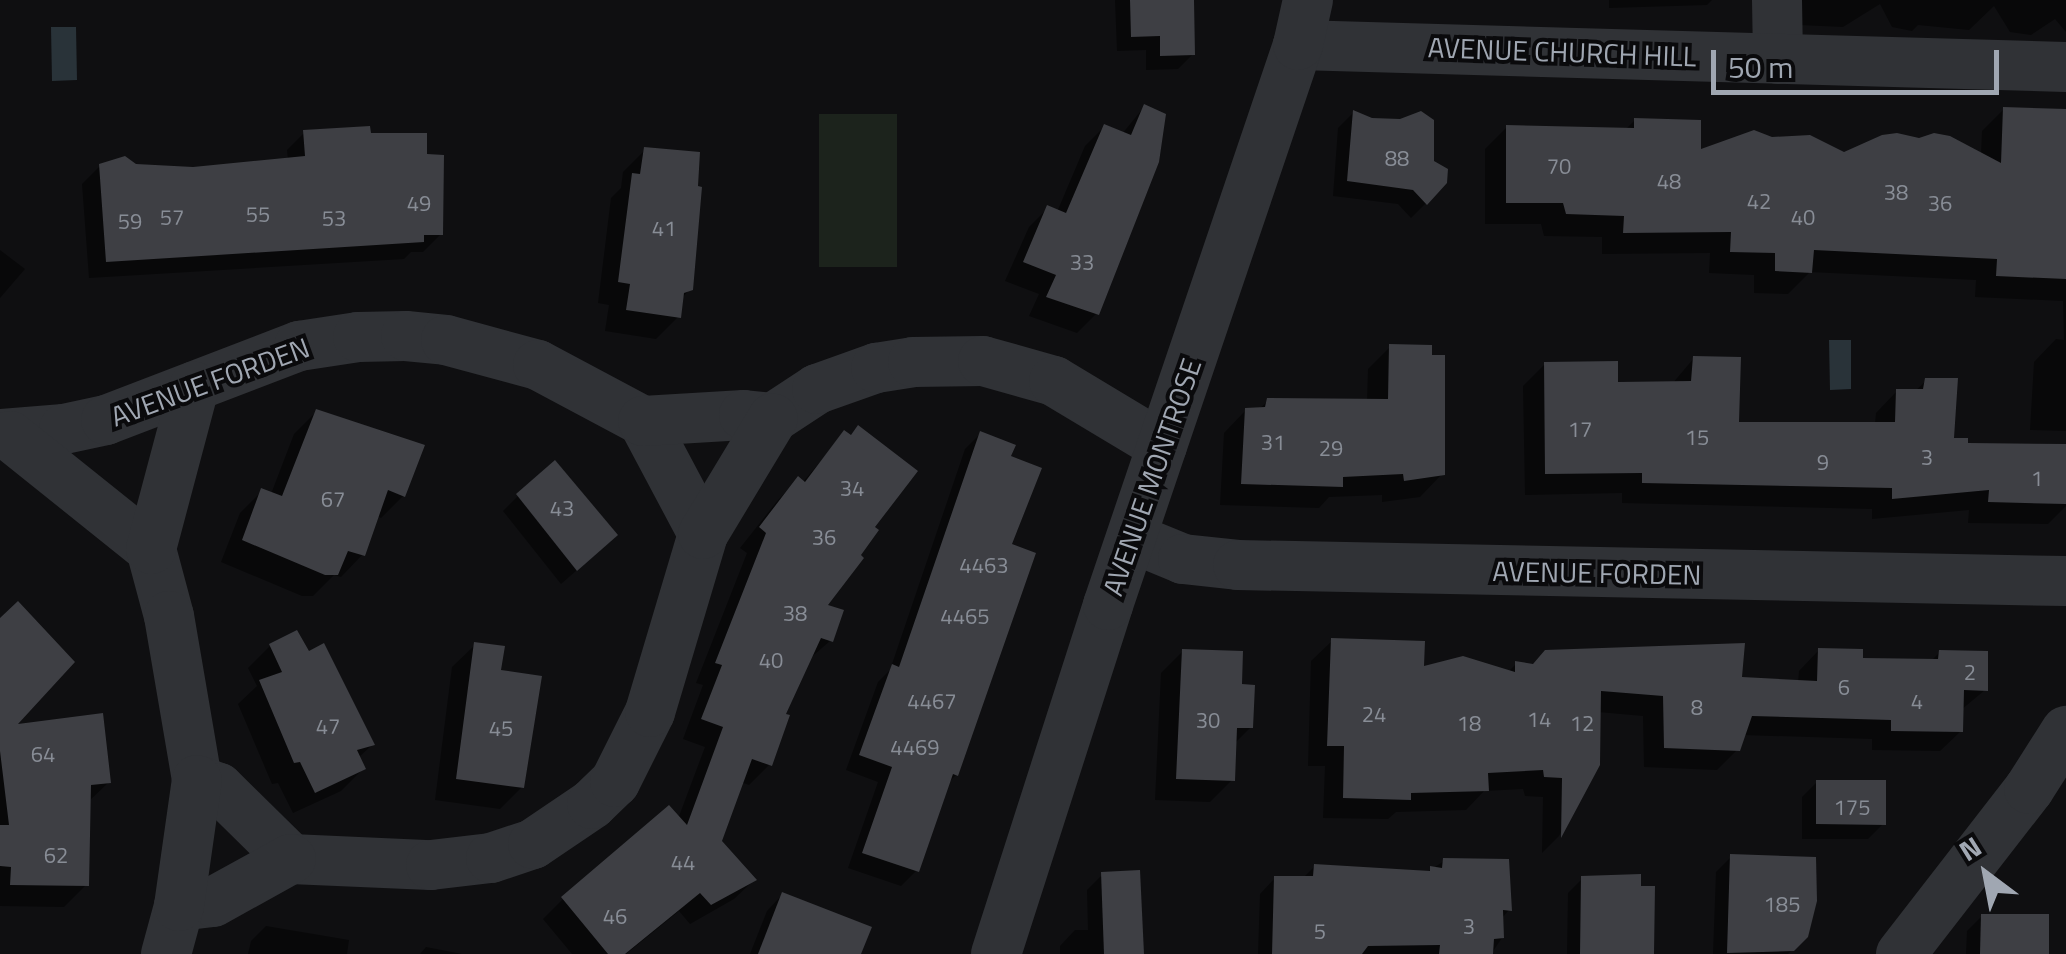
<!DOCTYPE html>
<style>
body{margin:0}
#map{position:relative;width:2066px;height:954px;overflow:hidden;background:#0f0f11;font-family:"Titillium Web",sans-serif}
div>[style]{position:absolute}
.green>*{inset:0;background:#1c231c}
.water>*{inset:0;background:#293339}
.shadow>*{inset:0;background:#0007}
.building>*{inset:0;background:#3e3f44}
.minor>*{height:50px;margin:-25px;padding:0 25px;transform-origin:25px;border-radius:25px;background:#303236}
span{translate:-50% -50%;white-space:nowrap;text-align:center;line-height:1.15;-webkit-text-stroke:8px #0a0a0c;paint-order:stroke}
.number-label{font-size:22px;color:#888d96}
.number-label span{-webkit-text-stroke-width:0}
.street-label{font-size:28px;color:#a0a7b2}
.north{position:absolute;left:1936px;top:824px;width:100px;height:100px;-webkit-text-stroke:8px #0a0a0c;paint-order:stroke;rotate:328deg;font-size:28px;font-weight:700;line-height:40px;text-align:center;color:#a0a7b2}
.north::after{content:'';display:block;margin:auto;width:35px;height:45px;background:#a0a7b2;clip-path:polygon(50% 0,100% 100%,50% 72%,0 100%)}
.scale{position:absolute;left:1711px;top:50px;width:288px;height:45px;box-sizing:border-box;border:5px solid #a0a7b2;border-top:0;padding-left:12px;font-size:30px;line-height:35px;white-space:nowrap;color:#a0a7b2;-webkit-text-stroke:8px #0a0a0c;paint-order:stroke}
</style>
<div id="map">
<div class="green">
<i style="clip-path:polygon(819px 114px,897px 114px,897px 267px,819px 267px)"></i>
</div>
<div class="water">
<i style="clip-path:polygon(51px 27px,76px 27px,77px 80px,52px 81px)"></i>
<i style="clip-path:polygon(1829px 340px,1851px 340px,1851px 389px,1830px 390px)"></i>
</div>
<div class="shadow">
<i style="clip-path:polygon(1115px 0,1191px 0,1193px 54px,1178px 69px,1146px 70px,1146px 50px,1117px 51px)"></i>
<i style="clip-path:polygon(1609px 0,1712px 0,1707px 5px,1609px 8px)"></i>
<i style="clip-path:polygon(1777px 0,2066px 0,2066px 32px,2055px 19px,2031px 35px,2010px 32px,1994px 6px,1969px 30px,1918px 25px,1912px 31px,1892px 27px,1880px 4px,1843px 27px,1777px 24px)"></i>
<i style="clip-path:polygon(1144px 107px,1096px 314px,1077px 333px,1029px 316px,1039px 294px,1005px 281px,1029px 227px,1048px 208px,1057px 212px,1085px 146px,1104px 127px,1122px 134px)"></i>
<i style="clip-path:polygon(2004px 109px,2066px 112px,2066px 431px,2030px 430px,2034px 362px,2056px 339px,2064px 340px,2063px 301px,1975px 297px,1976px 280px,1810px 272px,1788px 294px,1754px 293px,1754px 275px,1709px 273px,1710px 253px,1602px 254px,1602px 237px,1544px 236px,1541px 224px,1485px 224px,1485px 149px,1507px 127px,1625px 130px,1635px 120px,1698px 153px,1981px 155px,1982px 131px)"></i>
<i style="clip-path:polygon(1353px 113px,1426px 203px,1411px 218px,1398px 204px,1333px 196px,1338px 128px)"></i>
<i style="clip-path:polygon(304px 133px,368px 135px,424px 157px,441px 234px,423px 252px,411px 252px,404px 259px,89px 278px,82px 184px,100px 166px,193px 169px,288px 160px,287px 150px)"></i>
<i style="clip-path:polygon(645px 150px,690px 289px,681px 299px,678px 317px,656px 339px,605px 331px,609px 305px,598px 303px,611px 198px,621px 188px,623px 172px)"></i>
<i style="clip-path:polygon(0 250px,25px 269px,0 298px)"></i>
<i style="clip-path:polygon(1390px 347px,1442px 474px,1420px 497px,1382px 502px,1382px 495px,1329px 497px,1319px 508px,1220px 505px,1224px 433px,1246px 410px,1258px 410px,1268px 401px,1367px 402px,1368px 369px)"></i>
<i style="clip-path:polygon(1694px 358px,1737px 424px,1875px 424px,1876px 413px,1897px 391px,1915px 391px,1926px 381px,1951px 440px,1966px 446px,2066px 447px,2066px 506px,2048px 524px,1968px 523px,1969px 510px,1872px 519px,1872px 509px,1622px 503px,1622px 493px,1525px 495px,1523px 386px,1545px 364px,1616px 384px,1672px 384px)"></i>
<i style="clip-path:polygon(316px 412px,403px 496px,381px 518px,377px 516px,363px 554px,341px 577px,334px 575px,313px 596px,302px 596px,221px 562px,240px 513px,262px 491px,271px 494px,294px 434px)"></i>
<i style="clip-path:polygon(844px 434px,871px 528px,824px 606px,830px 641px,808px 660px,783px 715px,769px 765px,749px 785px,741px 782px,719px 842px,754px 880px,734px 899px,690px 924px,679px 911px,626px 954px,572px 954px,543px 919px,563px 899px,678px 819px,705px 747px,683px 739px,703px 685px,696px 683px,747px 553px,740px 548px,778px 500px,798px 480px,802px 483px)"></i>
<i style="clip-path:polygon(980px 434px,1008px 457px,1008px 545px,956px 775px,948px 783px,916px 871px,901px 886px,848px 868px,878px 782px,846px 770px,878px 682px,890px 670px,965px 449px)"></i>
<i style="clip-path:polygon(518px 496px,600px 550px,561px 584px,503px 511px)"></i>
<i style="clip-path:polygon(0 622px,12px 727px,109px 782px,88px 802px,86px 885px,64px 907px,0 906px)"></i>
<i style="clip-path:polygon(1332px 641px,1422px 670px,1508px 672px,1516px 664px,1798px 683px,1799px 671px,1819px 650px,1860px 660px,1931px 661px,1940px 652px,1985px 690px,1961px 710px,1961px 731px,1940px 751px,1872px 750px,1872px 739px,1742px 735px,1738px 749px,1717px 770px,1644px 767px,1643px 716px,1598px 712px,1597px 764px,1559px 836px,1542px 853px,1543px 797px,1525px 796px,1523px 789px,1484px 791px,1466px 810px,1396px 812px,1388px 819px,1323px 818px,1325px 766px,1308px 766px,1311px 661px)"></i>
<i style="clip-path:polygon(475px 645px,522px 787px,500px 809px,435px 800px,452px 667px)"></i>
<i style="clip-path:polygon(270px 646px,372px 745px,358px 758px,363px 769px,341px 791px,293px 813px,278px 783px,272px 784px,238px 704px,257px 686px,248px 668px)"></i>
<i style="clip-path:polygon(1183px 651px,1239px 686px,1251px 727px,1234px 744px,1232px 780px,1210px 802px,1155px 800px,1161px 673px)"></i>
<i style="clip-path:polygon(1817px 782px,1883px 824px,1868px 839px,1802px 839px,1802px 797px)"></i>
<i style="clip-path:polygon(1731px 857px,1806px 936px,1788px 954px,1713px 954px,1716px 872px)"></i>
<i style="clip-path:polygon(1444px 861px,1509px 910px,1501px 919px,1502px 938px,1491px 954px,1258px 954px,1260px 894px,1275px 878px,1303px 878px,1315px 866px,1426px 873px)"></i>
<i style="clip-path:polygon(1102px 875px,1142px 954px,1060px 954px,1060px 946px,1075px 930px,1088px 930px,1087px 890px)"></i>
<i style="clip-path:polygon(1582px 879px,1651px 954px,1567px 954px,1568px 893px)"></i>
<i style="clip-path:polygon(782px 895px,859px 954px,750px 954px,767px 911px)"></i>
<i style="clip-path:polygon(1982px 916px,2046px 954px,1966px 954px,1967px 931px)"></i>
<i style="clip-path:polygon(266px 926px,349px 940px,347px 954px,248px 954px,251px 941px)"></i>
<i style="clip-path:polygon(426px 947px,462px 954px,420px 954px)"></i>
</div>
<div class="building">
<i style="clip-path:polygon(1130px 0,1194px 0,1195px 55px,1160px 56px,1160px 36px,1131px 37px)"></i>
<i style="clip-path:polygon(1144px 104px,1166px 114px,1159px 162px,1099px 315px,1046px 297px,1056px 275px,1023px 262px,1047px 205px,1066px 213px,1104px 124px,1131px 135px)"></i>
<i style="clip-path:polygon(2003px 107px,2066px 109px,2066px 279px,1996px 276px,1997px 259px,1814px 250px,1812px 273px,1775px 271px,1775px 253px,1730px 252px,1731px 232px,1623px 233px,1624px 216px,1566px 214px,1563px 203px,1506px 203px,1506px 125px,1634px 128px,1634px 118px,1701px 120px,1701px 149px,1754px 130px,1772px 137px,1810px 135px,1844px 152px,1882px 135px,1897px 133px,1919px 138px,1934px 133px,1950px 136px,2001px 163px)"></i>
<i style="clip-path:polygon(1353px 110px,1372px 118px,1400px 119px,1421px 111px,1434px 120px,1434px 161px,1448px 169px,1447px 183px,1427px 205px,1413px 190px,1347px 181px)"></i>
<i style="clip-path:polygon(370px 126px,371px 133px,427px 133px,427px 154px,444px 155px,443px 235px,424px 235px,424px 242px,106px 262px,99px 164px,125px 156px,136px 164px,193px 167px,305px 156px,303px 130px)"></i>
<i style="clip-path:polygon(644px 147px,700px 152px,698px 186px,702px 187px,693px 290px,684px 293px,681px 318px,626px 310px,630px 284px,618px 282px,632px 173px,640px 174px)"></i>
<i style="clip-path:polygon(1389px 344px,1432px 345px,1432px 355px,1445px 355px,1445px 475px,1404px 481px,1403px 474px,1343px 477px,1343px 487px,1241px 484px,1245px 408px,1265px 407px,1267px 398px,1388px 399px)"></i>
<i style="clip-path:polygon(1693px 356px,1741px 357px,1739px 422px,1895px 422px,1896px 389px,1923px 389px,1925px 378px,1958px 378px,1954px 438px,1968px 438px,1968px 443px,2066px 444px,2066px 504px,1988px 502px,1989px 490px,1892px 499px,1892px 488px,1642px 483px,1642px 473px,1545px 474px,1544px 362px,1618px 361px,1618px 382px,1691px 381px)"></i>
<i style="clip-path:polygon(316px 409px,425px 445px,405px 497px,388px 490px,365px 556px,348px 551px,338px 575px,325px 575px,242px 540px,261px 488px,282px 496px)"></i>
<i style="clip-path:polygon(858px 425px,918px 471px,875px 527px,879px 530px,861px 555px,864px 558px,828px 605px,844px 610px,833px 642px,821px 638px,786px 714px,790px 715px,772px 766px,752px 759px,722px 841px,757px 880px,711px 905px,700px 893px,625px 954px,608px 954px,561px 897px,669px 805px,687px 825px,723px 727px,701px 719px,722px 665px,715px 663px,766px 533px,759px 527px,798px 476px,805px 482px,844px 430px,851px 435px)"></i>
<i style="clip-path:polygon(980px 431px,1016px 445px,1011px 456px,1042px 468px,1012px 544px,1036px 553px,958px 776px,953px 774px,919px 872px,862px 853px,892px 767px,859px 755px,892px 664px,899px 667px)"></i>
<i style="clip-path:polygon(555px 460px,618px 535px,577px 571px,516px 494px)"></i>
<i style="clip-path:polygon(18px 601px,75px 662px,18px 724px,103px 713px,111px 783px,91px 785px,89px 886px,10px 885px,11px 867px,0 866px,0 825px,9px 825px,0 751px,0 618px)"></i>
<i style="clip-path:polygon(297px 630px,309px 651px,324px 643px,375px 745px,357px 750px,366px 769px,315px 793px,300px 762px,294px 763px,259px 680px,282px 672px,269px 644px)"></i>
<i style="clip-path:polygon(1331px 638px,1425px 641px,1424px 666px,1463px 656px,1515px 672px,1515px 661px,1533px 664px,1545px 650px,1745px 643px,1742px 677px,1817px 681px,1818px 648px,1863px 649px,1863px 658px,1938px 659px,1939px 650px,1988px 651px,1988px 691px,1964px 690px,1963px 732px,1891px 731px,1891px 720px,1752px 716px,1740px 751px,1664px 748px,1663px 696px,1601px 691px,1600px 765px,1561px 838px,1562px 778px,1544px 777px,1543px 770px,1488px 773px,1489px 791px,1411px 793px,1411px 800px,1343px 798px,1344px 746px,1327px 746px)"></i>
<i style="clip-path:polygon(474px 642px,505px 646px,501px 670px,542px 676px,524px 788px,456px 779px)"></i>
<i style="clip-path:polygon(1182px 649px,1243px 651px,1242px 684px,1255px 685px,1253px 728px,1237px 728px,1235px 781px,1176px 779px)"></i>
<i style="clip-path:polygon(1816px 780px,1886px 780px,1886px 825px,1816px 824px)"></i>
<i style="clip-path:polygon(1730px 854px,1816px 857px,1817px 901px,1808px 937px,1794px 951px,1727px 953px)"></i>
<i style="clip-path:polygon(1443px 858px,1509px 859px,1512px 911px,1503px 910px,1504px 938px,1494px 939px,1493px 954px,1439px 954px,1440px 945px,1368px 946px,1362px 954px,1272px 954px,1274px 876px,1313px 876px,1314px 864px,1430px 871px,1430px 866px,1442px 868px)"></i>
<i style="clip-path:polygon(1140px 870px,1144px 954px,1104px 954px,1101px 872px)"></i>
<i style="clip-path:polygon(1641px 874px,1641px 886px,1655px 886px,1654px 954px,1580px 954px,1581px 876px)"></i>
<i style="clip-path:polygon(782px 892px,872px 927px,861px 954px,758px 954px)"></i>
<i style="clip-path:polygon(1981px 914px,2049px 914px,2049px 954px,1980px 954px)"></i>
</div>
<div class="minor">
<i style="left:1777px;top:0;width:59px;rotate:89deg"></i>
<i style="left:1298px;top:45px;width:768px;rotate:1.64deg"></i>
<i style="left:643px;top:421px;width:128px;rotate:62deg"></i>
<i style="left:0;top:434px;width:64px;rotate:-4.5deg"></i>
<i style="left:64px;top:429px;width:43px;rotate:-12.1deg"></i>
<i style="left:106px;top:420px;width:207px;rotate:-21deg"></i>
<i style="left:299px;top:346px;width:60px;rotate:-8.7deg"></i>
<i style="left:358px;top:337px;width:48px;rotate:-1.2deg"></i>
<i style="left:406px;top:336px;width:40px;rotate:5.7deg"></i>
<i style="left:446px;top:340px;width:95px;rotate:15.2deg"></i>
<i style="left:538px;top:365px;width:119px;rotate:28.1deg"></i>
<i style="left:643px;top:421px;width:101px;rotate:-3.4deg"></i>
<i style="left:744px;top:415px;width:29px;rotate:6deg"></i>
<i style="left:773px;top:418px;width:53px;rotate:-33.4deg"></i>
<i style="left:817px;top:389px;width:63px;rotate:-19.6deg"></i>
<i style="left:876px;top:368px;width:37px;rotate:-9deg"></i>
<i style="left:913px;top:362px;width:70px;rotate:-0.8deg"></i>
<i style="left:983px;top:361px;width:74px;rotate:15.7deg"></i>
<i style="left:1054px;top:381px;width:126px;rotate:31deg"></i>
<i style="left:10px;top:436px;width:181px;rotate:38.7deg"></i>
<i style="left:151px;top:549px;width:69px;rotate:75deg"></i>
<i style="left:169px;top:616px;width:166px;rotate:80.3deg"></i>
<i style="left:197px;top:780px;width:23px;rotate:20deg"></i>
<i style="left:219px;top:788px;width:101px;rotate:44.6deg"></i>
<i style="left:291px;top:859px;width:140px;rotate:2.5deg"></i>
<i style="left:431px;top:865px;width:60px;rotate:-6.7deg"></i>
<i style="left:491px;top:858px;width:44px;rotate:-18.4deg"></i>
<i style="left:533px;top:844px;width:71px;rotate:-34.1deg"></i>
<i style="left:592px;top:804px;width:32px;rotate:-44deg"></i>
<i style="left:615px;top:782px;width:78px;rotate:-63.4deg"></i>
<i style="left:650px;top:712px;width:186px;rotate:-73.4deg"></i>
<i style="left:703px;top:534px;width:135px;rotate:-58.9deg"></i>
<i style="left:1132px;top:538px;width:55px;rotate:22.4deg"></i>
<i style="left:1183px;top:559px;width:55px;rotate:6.2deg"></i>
<i style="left:1238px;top:565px;width:828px;rotate:1.11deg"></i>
<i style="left:151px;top:549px;width:168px;rotate:-75.1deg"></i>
<i style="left:179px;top:906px;width:34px;rotate:-7deg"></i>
<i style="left:213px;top:902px;width:89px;rotate:-28.9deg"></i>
<i style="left:166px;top:954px;width:50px;rotate:-74.8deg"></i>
<i style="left:179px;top:906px;width:127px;rotate:-81.9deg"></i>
<i style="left:996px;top:954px;width:367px;rotate:-72.2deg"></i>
<i style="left:1108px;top:605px;width:591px;rotate:-71.26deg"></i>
<i style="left:1298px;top:45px;width:46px;rotate:-77.5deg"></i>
<i style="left:1901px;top:954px;width:209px;rotate:-52.2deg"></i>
<i style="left:2029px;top:789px;width:69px;rotate:-57.5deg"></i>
</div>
<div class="number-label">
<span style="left:1397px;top:159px">88</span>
<span style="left:1559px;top:167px">70</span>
<span style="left:1669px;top:182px">48</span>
<span style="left:1896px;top:193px">38</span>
<span style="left:1759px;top:202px">42</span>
<span style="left:419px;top:204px">49</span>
<span style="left:1940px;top:204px">36</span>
<span style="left:258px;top:215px">55</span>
<span style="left:172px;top:218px">57</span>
<span style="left:1803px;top:218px">40</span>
<span style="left:334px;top:219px">53</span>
<span style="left:130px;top:222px">59</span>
<span style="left:664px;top:229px">41</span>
<span style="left:1082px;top:263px">33</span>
<span style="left:1580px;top:430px">17</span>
<span style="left:1697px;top:438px">15</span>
<span style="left:1273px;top:443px">31</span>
<span style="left:1331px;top:449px">29</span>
<span style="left:1927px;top:458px">3</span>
<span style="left:1823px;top:463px">9</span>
<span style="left:2037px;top:479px">1</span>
<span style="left:852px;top:489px">34</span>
<span style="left:333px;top:500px">67</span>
<span style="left:562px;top:509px">43</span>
<span style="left:824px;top:538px">36</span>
<span style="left:984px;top:566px">4463</span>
<span style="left:795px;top:614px">38</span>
<span style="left:965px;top:617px">4465</span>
<span style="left:771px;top:661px">40</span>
<span style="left:1970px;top:673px">2</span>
<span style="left:1844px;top:688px">6</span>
<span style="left:932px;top:702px">4467</span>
<span style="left:1917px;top:702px">4</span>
<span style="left:1697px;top:708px">8</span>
<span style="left:1374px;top:715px">24</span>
<span style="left:1539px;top:720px">14</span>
<span style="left:1208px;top:721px">30</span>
<span style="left:1469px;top:724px">18</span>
<span style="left:1582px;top:724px">12</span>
<span style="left:328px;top:727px">47</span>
<span style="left:501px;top:729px">45</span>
<span style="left:915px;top:748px">4469</span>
<span style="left:43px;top:755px">64</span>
<span style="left:1852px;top:808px">175</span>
<span style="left:56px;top:856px">62</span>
<span style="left:683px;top:863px">44</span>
<span style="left:1782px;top:905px">185</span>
<span style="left:615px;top:917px">46</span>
<span style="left:1469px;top:927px">3</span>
<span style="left:1320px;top:932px">5</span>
</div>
<div class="street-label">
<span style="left:1562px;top:52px;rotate:2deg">AVENUE CHURCH HILL</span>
<span style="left:210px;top:382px;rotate:-20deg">AVENUE FORDEN</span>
<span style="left:1152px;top:477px;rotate:-71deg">AVENUE MONTROSE</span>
<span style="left:1597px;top:573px;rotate:1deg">AVENUE FORDEN</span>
</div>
<div class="north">N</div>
<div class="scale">50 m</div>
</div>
